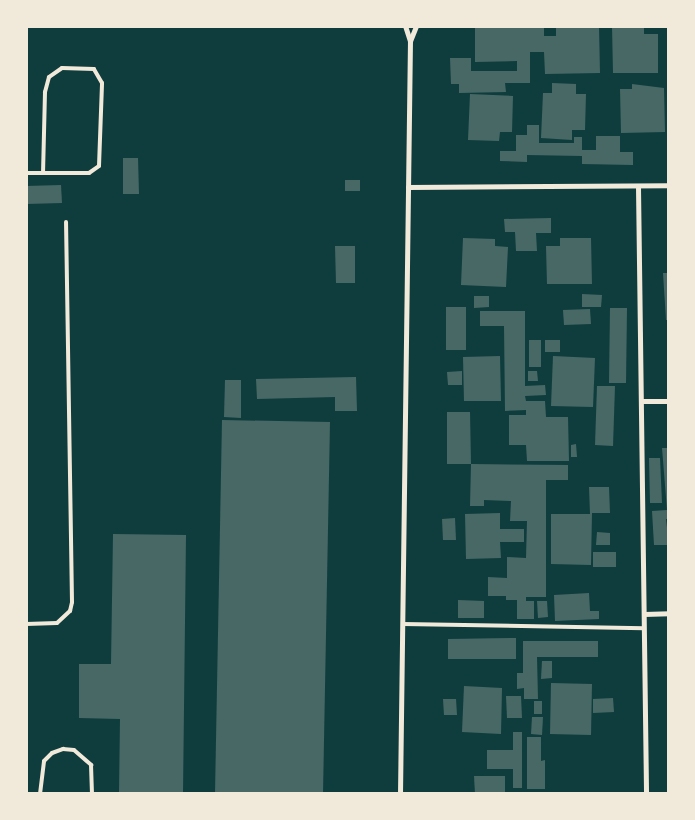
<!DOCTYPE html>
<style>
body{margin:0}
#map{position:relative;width:695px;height:820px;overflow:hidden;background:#0f3d3e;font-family:"DM Sans",sans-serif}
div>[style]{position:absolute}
.building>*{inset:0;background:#486865}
.service>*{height:4px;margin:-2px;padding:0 2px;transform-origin:2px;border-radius:2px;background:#f1e9da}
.minor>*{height:5px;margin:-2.5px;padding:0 2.5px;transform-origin:2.5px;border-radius:2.5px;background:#f1e9da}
span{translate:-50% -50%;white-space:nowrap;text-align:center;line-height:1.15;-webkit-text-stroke:5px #f1e9da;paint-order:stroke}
.frame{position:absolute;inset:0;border:28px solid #f1e9da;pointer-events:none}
</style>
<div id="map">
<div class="building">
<i style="clip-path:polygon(475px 26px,544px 26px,544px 36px,556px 36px,556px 26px,599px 26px,600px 73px,545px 74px,544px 52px,530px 52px,530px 83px,505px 83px,506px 92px,459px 93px,459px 84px,451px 84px,450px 58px,471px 58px,471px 71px,517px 71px,517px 61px,475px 62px)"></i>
<i style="clip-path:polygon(612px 26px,644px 26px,644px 34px,658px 34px,658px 73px,613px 73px)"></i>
<i style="clip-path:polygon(552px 83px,576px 84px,576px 94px,586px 94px,585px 130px,572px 130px,572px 140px,541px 138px,543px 93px,552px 93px)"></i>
<i style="clip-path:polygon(632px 84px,664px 88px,665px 132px,621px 133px,620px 89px,632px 89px)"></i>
<i style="clip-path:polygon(470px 94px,513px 96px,512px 132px,500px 132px,499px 141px,468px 140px)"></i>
<i style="clip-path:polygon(527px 125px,539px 125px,539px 143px,574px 143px,574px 137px,582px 137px,582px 150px,596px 150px,596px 136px,620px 136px,620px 152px,633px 152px,633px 165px,582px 164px,582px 156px,527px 155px,527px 162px,500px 161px,500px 151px,516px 151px,516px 135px,527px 135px)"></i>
<i style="clip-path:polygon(123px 158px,138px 158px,139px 194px,123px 194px)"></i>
<i style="clip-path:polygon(345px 180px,360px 180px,360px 191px,345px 191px)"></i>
<i style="clip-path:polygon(61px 185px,62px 203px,26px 204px,26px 186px)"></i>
<i style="clip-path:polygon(551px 218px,551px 233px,536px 233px,537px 251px,516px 251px,515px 232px,505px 232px,504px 219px)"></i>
<i style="clip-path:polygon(463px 238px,495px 239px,495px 246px,508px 247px,506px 287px,461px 285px)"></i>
<i style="clip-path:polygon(560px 238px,591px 238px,592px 284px,547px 284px,546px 246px,560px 246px)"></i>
<i style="clip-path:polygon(335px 246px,355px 246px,355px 283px,336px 283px)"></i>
<i style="clip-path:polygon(663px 273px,669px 273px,669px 320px,666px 320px)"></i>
<i style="clip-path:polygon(582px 294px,602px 295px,601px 307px,582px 307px)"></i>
<i style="clip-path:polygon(474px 296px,489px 296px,489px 307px,474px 308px)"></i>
<i style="clip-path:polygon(446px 307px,466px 307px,466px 350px,446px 350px)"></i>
<i style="clip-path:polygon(610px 308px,627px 308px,626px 383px,609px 383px)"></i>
<i style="clip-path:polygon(590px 309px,591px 324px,564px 325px,563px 310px)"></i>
<i style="clip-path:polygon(480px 311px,525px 311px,525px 386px,545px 385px,546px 395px,525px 396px,526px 401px,545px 401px,546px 417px,568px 417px,569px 461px,527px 461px,526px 445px,509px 445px,509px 415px,526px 415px,526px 410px,505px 411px,504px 326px,480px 326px)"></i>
<i style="clip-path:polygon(529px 340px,541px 340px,541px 367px,529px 367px)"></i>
<i style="clip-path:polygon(545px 340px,560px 340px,560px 352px,545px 352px)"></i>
<i style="clip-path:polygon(500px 356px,501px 401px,464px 401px,463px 357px)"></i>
<i style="clip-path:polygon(553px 356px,595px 358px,593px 407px,551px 406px)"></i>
<i style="clip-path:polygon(462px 371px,462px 385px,448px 385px,447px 372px)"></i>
<i style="clip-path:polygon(528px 371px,537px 371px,538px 381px,528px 381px)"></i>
<i style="clip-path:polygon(356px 377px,357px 411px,335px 411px,335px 397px,257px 399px,256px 379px)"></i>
<i style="clip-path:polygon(225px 380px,241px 380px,241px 418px,224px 417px)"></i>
<i style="clip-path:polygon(597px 386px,615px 386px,613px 446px,595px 445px)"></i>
<i style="clip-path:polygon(447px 412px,470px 412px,471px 464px,447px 464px)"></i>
<i style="clip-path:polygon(222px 420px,330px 422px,323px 794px,215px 794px)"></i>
<i style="clip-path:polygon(576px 444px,577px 457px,571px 457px,571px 445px)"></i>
<i style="clip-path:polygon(662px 448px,669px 448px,669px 519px,666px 519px,669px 545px,654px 545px,652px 511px,667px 510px)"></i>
<i style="clip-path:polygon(649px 458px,660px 458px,662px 503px,650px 503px)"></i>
<i style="clip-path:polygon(471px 464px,568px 465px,568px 480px,546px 480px,546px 597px,526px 597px,526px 601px,534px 601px,534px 619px,517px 619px,517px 600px,506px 600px,506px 596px,488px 596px,488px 577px,507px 578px,507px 557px,526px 558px,527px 521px,510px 521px,511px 501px,484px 500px,484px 506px,470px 506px)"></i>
<i style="clip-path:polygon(589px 487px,609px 487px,610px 513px,592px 513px,591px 565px,551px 564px,551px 514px,590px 514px)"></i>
<i style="clip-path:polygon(500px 513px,500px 529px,524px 529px,524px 542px,500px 542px,501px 558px,466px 559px,465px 514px)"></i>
<i style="clip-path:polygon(455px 518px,456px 540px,443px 540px,442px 519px)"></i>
<i style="clip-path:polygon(597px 532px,610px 533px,610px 545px,596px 545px)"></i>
<i style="clip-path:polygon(113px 534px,186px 535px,183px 794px,119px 794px,120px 719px,79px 718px,79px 664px,111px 664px)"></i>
<i style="clip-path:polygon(593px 552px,616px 552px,616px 567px,593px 567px)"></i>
<i style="clip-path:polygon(589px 593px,590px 611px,599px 611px,599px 619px,555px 621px,554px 595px)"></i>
<i style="clip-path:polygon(458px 600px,484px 601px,484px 618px,458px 618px)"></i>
<i style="clip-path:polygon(537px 601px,547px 601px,548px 617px,538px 618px)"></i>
<i style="clip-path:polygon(516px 638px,516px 659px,448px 659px,448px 639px)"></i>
<i style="clip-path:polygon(523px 641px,598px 641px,598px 657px,537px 657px,538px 699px,524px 699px,524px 688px,517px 689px,517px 673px,523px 673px)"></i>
<i style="clip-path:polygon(542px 661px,552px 661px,552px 678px,541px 679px)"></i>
<i style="clip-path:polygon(551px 683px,592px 684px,591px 735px,550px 734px)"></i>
<i style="clip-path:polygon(464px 686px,502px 688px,501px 734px,462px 732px)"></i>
<i style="clip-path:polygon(506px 696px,521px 696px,522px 718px,507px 718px)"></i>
<i style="clip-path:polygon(613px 698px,614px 712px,593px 713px,593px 699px)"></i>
<i style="clip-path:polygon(443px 699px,456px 699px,457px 715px,444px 715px)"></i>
<i style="clip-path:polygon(534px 701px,542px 701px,542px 714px,534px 714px)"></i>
<i style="clip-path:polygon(532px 717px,543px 717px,542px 735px,531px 734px)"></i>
<i style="clip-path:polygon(513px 732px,522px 732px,522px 788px,513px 788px,513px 769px,487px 769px,487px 750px,513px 750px)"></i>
<i style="clip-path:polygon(527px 737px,541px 737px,541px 761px,545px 760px,545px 789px,527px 789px)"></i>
<i style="clip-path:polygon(474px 776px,505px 776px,505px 794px,475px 794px)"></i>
</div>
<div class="service">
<i style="left:26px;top:173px;width:63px"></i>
<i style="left:89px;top:173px;width:12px;rotate:-35deg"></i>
<i style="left:99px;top:166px;width:83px;rotate:-87.9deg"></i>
<i style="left:102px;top:83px;width:16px;rotate:-120deg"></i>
<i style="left:94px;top:69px;width:32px;rotate:-178deg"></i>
<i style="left:62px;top:68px;width:16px;rotate:145deg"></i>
<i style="left:49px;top:77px;width:16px;rotate:105deg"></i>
<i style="left:45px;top:92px;width:81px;rotate:91.4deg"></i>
<i style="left:26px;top:624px;width:31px;rotate:-2deg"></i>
<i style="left:57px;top:623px;width:18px;rotate:-43deg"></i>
<i style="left:70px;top:611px;width:9px;rotate:-77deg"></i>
<i style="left:72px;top:602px;width:380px;rotate:-90.9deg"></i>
<i style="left:403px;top:624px;width:241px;rotate:1deg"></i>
<i style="left:40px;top:794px;width:33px;rotate:-83deg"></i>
<i style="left:44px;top:761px;width:11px;rotate:-45deg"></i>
<i style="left:52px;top:753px;width:12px;rotate:-20deg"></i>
<i style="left:63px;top:749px;width:11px;rotate:5deg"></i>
<i style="left:74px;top:750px;width:23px;rotate:41deg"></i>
<i style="left:91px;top:765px;width:29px;rotate:88deg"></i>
</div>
<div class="minor">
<i style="left:410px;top:41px;width:16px;rotate:-68deg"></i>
<i style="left:408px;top:187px;width:261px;rotate:-0.4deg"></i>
<i style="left:638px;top:187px;width:607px;rotate:89.24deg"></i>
<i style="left:641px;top:401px;width:28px"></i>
<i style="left:644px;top:614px;width:25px;rotate:-2deg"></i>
<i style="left:400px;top:794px;width:753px;rotate:-89.24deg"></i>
<i style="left:410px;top:41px;width:16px;rotate:-108deg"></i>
</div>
<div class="frame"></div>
</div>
